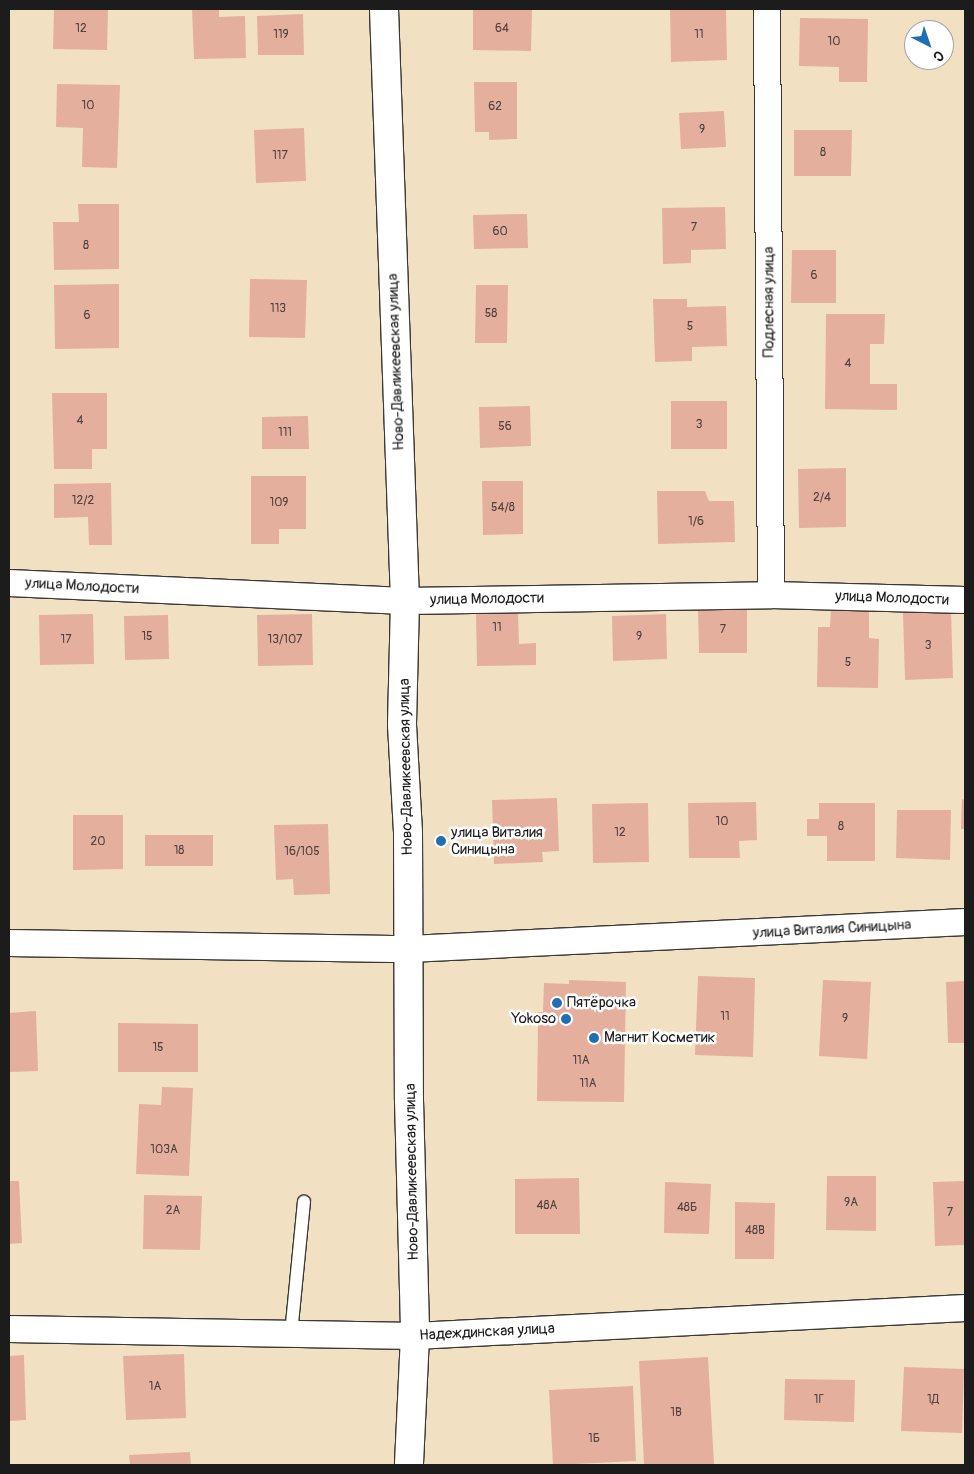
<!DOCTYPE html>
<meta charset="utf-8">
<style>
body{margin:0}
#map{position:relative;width:974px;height:1474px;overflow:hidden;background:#f2e0c2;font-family:Pangolin,sans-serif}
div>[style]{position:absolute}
.building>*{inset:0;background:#e5af9d}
.roads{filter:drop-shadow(1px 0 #3c3935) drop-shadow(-1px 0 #3c3935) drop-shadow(0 1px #3c3935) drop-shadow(0 -1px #3c3935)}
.service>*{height:12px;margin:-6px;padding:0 6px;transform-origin:6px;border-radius:6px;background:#fff}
.minor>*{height:26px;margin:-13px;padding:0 13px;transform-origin:13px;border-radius:13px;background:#fff}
.tertiary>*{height:28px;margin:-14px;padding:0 14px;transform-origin:14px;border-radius:14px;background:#fff}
.dots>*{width:14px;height:14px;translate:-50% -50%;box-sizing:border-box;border:2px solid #fff;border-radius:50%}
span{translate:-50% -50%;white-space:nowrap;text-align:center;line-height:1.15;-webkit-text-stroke:5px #fff;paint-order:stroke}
.number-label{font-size:12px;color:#4e413c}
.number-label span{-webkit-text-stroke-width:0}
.street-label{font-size:15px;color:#1c1c1c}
.poi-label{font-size:15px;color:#1c1c1c}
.left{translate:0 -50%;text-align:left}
.right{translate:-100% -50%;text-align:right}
.frame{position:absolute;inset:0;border:10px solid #1c1c1c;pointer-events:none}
.north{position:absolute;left:904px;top:20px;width:50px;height:50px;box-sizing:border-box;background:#fff;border:1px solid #a4a4a4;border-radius:50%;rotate:139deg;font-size:14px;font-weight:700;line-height:20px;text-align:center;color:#1c1c1c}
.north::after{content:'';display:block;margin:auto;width:18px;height:22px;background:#1f6fb2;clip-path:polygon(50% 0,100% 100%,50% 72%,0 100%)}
</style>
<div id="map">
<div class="building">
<i style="clip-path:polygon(54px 9px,108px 9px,107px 50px,53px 49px)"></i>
<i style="clip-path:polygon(192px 9px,219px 9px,219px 17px,245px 16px,246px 58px,194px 59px)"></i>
<i style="clip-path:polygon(473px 9px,532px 9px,531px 51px,473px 50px)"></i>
<i style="clip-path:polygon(670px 9px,726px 9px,727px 60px,671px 62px)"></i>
<i style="clip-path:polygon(303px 14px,304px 55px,258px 55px,257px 16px)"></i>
<i style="clip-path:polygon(800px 18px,868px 19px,867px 82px,839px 82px,839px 67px,799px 66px)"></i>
<i style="clip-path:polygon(474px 82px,517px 82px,517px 139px,489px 140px,489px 132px,475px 132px)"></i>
<i style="clip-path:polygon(57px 84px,120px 85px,117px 168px,82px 167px,83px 128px,56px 127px)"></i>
<i style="clip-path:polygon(724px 111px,726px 147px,681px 149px,679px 113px)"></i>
<i style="clip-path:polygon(304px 128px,306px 181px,256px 183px,254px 130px)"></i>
<i style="clip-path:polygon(794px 130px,852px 130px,851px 176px,794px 176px)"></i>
<i style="clip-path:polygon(78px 204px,119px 204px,119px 269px,54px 270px,53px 222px,79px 222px)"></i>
<i style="clip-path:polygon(725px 207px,726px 249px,691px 250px,691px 263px,663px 264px,662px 208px)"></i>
<i style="clip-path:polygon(527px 214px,528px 248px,474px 249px,473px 215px)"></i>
<i style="clip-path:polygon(792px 250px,836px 250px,836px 303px,791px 303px)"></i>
<i style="clip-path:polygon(250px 279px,307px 280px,305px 338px,249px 337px)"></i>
<i style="clip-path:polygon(119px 284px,119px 348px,55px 349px,54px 285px)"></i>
<i style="clip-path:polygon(476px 285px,508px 285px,507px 343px,475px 343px)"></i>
<i style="clip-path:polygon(653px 299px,687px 299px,687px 307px,726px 306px,727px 346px,692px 347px,692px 361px,655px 362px)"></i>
<i style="clip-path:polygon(826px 314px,885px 314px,884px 344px,870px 344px,870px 384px,897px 384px,897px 410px,825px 409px)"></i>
<i style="clip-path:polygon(52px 393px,107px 393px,107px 449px,92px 449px,92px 469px,54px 469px)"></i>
<i style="clip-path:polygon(671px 401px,727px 401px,727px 449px,671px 449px)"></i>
<i style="clip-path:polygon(530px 406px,531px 446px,480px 448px,479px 407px)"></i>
<i style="clip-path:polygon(308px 416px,309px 449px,262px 449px,262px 417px)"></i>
<i style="clip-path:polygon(846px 468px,846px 527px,799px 528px,798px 469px)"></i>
<i style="clip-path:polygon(251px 476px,306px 476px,306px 529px,279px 529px,279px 544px,251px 544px)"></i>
<i style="clip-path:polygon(482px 481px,523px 481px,523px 534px,483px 535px)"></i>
<i style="clip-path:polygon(111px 483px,112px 545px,89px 545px,88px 517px,54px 518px,54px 484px)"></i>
<i style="clip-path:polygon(657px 491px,705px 491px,709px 501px,734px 501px,735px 542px,658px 544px)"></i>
<i style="clip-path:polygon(747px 607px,747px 653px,699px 653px,698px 608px)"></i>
<i style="clip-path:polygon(831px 609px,869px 610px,869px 638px,879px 639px,878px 688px,817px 687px,818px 627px,830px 627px)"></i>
<i style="clip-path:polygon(951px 611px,953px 678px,905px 680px,903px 613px)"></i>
<i style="clip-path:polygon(518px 612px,519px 644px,536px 643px,536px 665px,477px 666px,476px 613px)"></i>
<i style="clip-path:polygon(93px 614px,94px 664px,40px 665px,39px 615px)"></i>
<i style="clip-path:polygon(312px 614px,313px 665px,258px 666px,257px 615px)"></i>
<i style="clip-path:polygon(666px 614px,667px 659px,613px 661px,612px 616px)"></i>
<i style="clip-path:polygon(168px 615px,169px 659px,125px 660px,124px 616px)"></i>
<i style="clip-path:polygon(557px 798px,559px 851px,542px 852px,543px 862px,494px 864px,492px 800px)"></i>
<i style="clip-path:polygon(962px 799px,965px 800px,965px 829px,961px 829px)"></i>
<i style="clip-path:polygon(756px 802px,757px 840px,739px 841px,740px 858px,689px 858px,688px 803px)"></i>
<i style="clip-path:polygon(648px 803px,649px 862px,593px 863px,592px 804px)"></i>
<i style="clip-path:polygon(819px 803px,875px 803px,875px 861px,827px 861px,827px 836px,807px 836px,807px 819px,819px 819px)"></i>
<i style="clip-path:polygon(897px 810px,951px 810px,950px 860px,896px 858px)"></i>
<i style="clip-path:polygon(73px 815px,123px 815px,123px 869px,73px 870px)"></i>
<i style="clip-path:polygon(328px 824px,330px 894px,294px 895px,293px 879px,276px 880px,274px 825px)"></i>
<i style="clip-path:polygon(145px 835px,213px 835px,213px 866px,145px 866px)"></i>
<i style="clip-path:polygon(698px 976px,755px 978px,753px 1057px,695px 1055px)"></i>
<i style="clip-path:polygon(569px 980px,626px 982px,624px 1102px,537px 1101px,538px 1022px,535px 1022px,535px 1012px,543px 1012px,544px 983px,569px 984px)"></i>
<i style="clip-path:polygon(823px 980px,871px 982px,867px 1059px,819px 1056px)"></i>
<i style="clip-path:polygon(965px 981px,965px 1043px,948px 1043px,946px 982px)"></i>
<i style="clip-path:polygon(36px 1011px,38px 1071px,9px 1072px,9px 1013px)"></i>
<i style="clip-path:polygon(118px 1023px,198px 1024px,198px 1072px,118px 1072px)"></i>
<i style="clip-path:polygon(162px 1087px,193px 1088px,189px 1176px,136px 1174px,139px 1104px,161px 1105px)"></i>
<i style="clip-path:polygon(827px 1176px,876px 1176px,876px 1231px,826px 1230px)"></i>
<i style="clip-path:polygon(579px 1178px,580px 1234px,515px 1234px,515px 1179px)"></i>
<i style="clip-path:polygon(9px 1181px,19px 1181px,22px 1243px,9px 1244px)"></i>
<i style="clip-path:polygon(965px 1181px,965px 1245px,935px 1246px,933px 1182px)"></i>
<i style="clip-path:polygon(665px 1182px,711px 1184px,709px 1234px,664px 1233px)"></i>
<i style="clip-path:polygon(144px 1195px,202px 1196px,200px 1250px,143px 1249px)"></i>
<i style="clip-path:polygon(735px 1202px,775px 1203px,774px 1259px,735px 1259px)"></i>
<i style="clip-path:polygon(184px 1354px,186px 1418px,126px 1420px,123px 1356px)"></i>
<i style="clip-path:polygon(24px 1355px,26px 1420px,9px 1421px,9px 1356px)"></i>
<i style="clip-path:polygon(708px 1357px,714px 1465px,644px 1465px,639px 1361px)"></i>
<i style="clip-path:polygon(904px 1367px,964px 1369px,962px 1433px,901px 1431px)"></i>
<i style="clip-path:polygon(785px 1379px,855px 1380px,854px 1422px,784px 1420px)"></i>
<i style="clip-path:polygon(633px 1386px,636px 1461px,553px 1465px,549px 1390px)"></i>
<i style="clip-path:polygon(190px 1452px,191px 1465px,130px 1465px,129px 1455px)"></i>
</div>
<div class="roads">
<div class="service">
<i style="left:291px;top:1334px;width:133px;rotate:-84.4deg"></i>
</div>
<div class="minor">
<i style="left:767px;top:9px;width:586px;rotate:89.61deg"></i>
<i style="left:9px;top:583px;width:396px;rotate:2.6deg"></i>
<i style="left:405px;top:601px;width:366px;rotate:-0.9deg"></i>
<i style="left:771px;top:595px;width:194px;rotate:1.5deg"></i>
<i style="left:9px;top:943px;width:400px;rotate:0.9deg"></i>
<i style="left:409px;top:949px;width:557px;rotate:-2.78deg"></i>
<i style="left:9px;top:1329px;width:406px;rotate:1deg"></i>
<i style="left:415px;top:1336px;width:551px;rotate:-2.91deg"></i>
</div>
<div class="tertiary">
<i style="left:384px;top:9px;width:592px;rotate:87.97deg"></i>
<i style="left:405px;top:601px;width:124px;rotate:91.4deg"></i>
<i style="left:402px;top:725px;width:107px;rotate:86.8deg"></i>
<i style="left:408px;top:832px;width:268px;rotate:89.8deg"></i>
<i style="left:409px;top:1100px;width:236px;rotate:88.5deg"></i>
<i style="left:415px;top:1336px;width:129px;rotate:92.7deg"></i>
</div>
</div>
<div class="dots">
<i style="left:441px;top:841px;background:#1f6fb2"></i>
<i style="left:557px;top:1003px;background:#1f6fb2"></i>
<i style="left:566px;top:1019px;background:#1f6fb2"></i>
<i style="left:594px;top:1038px;background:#1f6fb2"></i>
</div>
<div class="number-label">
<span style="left:81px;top:29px">12</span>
<span style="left:502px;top:29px">64</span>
<span style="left:281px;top:35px">119</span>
<span style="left:699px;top:35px">11</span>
<span style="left:834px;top:42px">10</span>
<span style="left:88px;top:106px">10</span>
<span style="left:495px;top:107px">62</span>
<span style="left:702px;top:130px">9</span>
<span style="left:823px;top:153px">8</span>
<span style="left:280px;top:156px">117</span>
<span style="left:694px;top:228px">7</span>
<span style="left:500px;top:232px">60</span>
<span style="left:86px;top:246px">8</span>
<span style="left:814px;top:276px">6</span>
<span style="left:278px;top:309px">113</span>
<span style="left:491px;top:314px">58</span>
<span style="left:87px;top:316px">6</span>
<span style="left:690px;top:327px">5</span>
<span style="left:848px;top:364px">4</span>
<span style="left:80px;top:421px">4</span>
<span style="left:699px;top:425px">3</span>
<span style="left:505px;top:427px">56</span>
<span style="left:285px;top:433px">111</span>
<span style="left:822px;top:498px">2/4</span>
<span style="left:83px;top:501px">12/2</span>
<span style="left:279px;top:503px">109</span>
<span style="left:503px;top:508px">54/8</span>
<span style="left:696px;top:522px">1/6</span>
<span style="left:497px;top:628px">11</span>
<span style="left:723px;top:630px">7</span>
<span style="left:147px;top:637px">15</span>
<span style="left:639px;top:637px">9</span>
<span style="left:66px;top:640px">17</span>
<span style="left:285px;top:640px">13/107</span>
<span style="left:928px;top:646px">3</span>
<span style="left:848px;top:663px">5</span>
<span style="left:722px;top:822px">10</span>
<span style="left:841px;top:827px">8</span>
<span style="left:620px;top:833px">12</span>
<span style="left:98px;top:842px">20</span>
<span style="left:179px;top:851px">18</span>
<span style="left:302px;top:852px">16/105</span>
<span style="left:725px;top:1017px">11</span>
<span style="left:845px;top:1019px">9</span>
<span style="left:158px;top:1048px">15</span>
<span style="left:581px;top:1061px">11А</span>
<span style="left:588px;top:1084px">11А</span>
<span style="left:164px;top:1150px">103А</span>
<span style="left:851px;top:1203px">9А</span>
<span style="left:547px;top:1206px">48А</span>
<span style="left:687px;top:1208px">48Б</span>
<span style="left:173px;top:1211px">2А</span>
<span style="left:950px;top:1213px">7</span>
<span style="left:755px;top:1231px">48В</span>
<span style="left:155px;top:1387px">1А</span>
<span style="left:819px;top:1400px">1Г</span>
<span style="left:933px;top:1400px">1Д</span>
<span style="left:676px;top:1413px">1В</span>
<span style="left:594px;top:1439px">1Б</span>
</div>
<div class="street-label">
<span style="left:769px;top:302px;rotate:-90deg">Подлесная улица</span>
<span style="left:396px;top:362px;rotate:-92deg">Ново-Давликеевская улица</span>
<span style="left:82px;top:586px;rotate:3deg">улица Молодости</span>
<span style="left:892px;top:598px;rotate:2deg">улица Молодости</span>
<span style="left:487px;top:599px;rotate:-1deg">улица Молодости</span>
<span style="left:406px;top:767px;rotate:-91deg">Ново-Давликеевская улица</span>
<span style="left:832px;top:929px;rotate:-3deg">улица Виталия Синицына</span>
<span style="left:412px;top:1172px;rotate:-91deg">Ново-Давликеевская улица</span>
<span style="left:487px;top:1332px;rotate:-3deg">Надеждинская улица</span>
</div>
<div class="poi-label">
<span class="left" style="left:451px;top:841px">улица Виталия<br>Синицына</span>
<span class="left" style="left:567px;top:1003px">Пятёрочка</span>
<span class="right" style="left:556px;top:1019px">Yokoso</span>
<span class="left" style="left:604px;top:1038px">Магнит Косметик</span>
</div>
<div class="frame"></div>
<div class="north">С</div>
</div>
